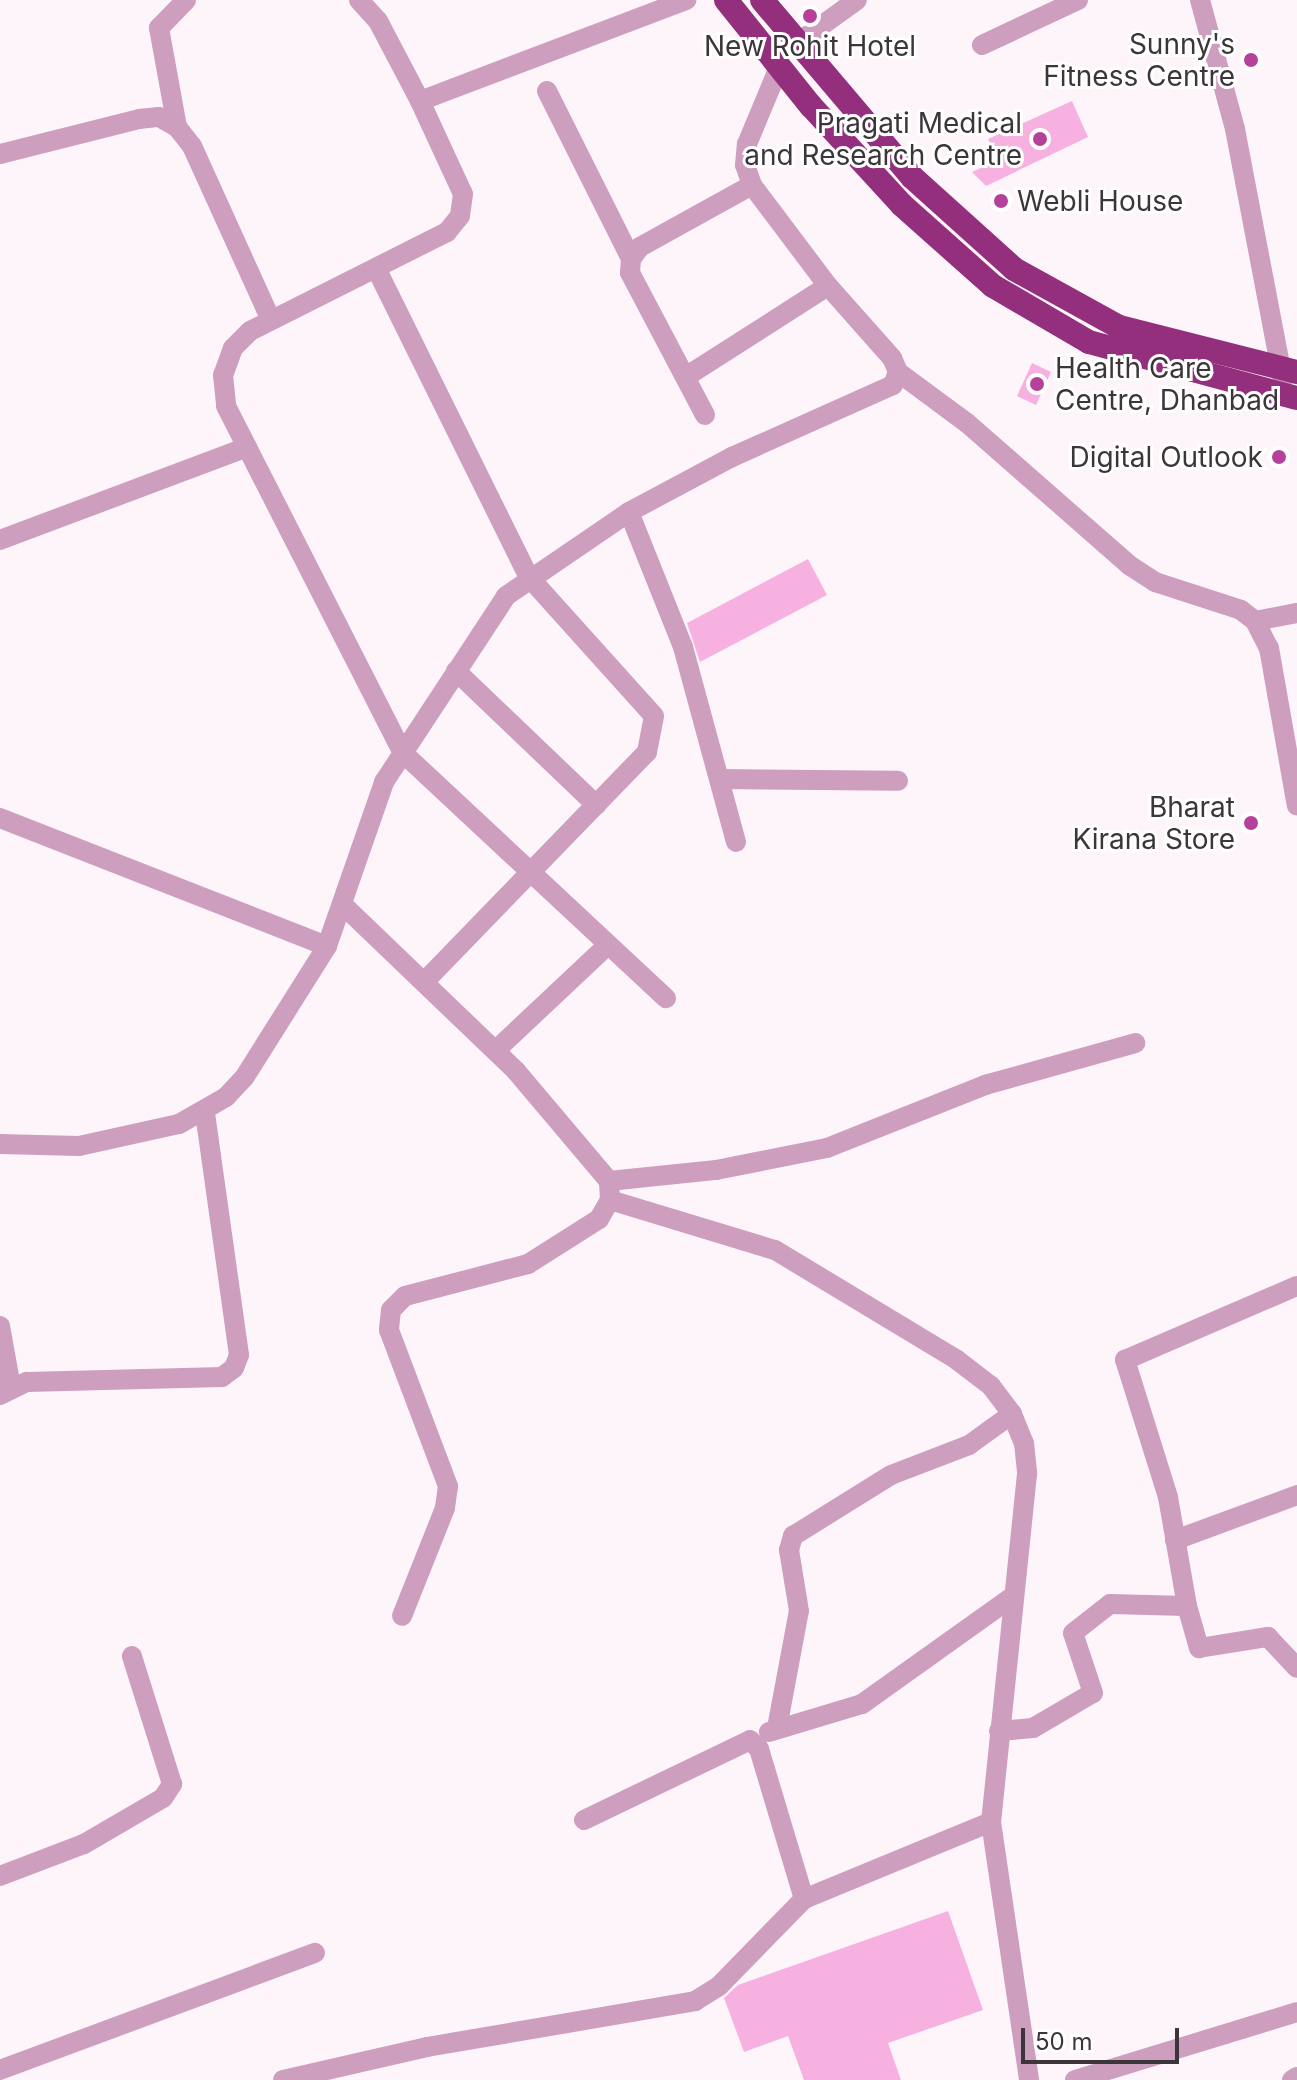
<!DOCTYPE html>
<style>
body{margin:0}
#map{position:relative;width:1297px;height:2080px;overflow:hidden;background:#fef5fb;font-family:Inter,sans-serif}
div>[style]{position:absolute}
.building>*{inset:0;background:#f6b1e1}
.minor>*{height:20px;margin:-10px;padding:0 10px;transform-origin:10px;border-radius:10px;background:#ce9ebf}
.highway>*{height:24px;margin:-12px;padding:0 12px;transform-origin:12px;border-radius:12px;background:#932f7c}
.dots>*{width:22px;height:22px;translate:-50% -50%;box-sizing:border-box;border:4px solid #fff;border-radius:50%}
span{translate:-50% -50%;white-space:nowrap;text-align:center;line-height:1.15;-webkit-text-stroke:6px #fff;paint-order:stroke}
.poi-label{font-size:28px;color:#3c363a}
.right{translate:-100% -50%;text-align:right}
.left{translate:0 -50%;text-align:left}
.scale{position:absolute;left:1021px;top:2028px;width:158px;height:36px;box-sizing:border-box;border:4px solid #3c363a;border-top:0;padding-left:10px;font-size:24px;line-height:28px;white-space:nowrap;color:#3c363a;-webkit-text-stroke:6px #fff;paint-order:stroke}
</style>
<div id="map">
<div class="building">
<i style="clip-path:polygon(1072px 101px,1088px 137px,986px 186px,972px 172px,998px 160px,988px 139px)"></i>
<i style="clip-path:polygon(1032px 363px,1051px 372px,1036px 405px,1017px 396px)"></i>
<i style="clip-path:polygon(808px 559px,827px 595px,700px 662px,687px 623px)"></i>
<i style="clip-path:polygon(948px 1911px,983px 2010px,888px 2043px,901px 2080px,804px 2080px,788px 2036px,744px 2052px,724px 1998px,738px 1985px)"></i>
</div>
<div class="minor">
<i style="left:359px;top:0;width:28px;rotate:48deg"></i>
<i style="left:378px;top:21px;width:90px;rotate:62.3deg"></i>
<i style="left:420px;top:101px;width:102px;rotate:65.2deg"></i>
<i style="left:463px;top:194px;width:22px;rotate:98deg"></i>
<i style="left:460px;top:216px;width:21px;rotate:129deg"></i>
<i style="left:447px;top:232px;width:220px;rotate:153.3deg"></i>
<i style="left:250px;top:331px;width:24px;rotate:135deg"></i>
<i style="left:233px;top:348px;width:29px;rotate:110deg"></i>
<i style="left:223px;top:375px;width:31px;rotate:84deg"></i>
<i style="left:226px;top:406px;width:388px;rotate:63deg"></i>
<i style="left:402px;top:752px;width:361px;rotate:43deg"></i>
<i style="left:1200px;top:0;width:134px;rotate:74.8deg"></i>
<i style="left:1235px;top:129px;width:256px;rotate:79.2deg"></i>
<i style="left:796px;top:44px;width:75px;rotate:-35.8deg"></i>
<i style="left:982px;top:45px;width:106px;rotate:-25.1deg"></i>
<i style="left:547px;top:91px;width:188px;rotate:63.4deg"></i>
<i style="left:420px;top:101px;width:285px;rotate:-20.8deg"></i>
<i style="left:177px;top:127px;width:101px;rotate:-100.3deg"></i>
<i style="left:159px;top:28px;width:39px;rotate:-46deg"></i>
<i style="left:0;top:154px;width:143px;rotate:-14.1deg"></i>
<i style="left:139px;top:119px;width:20px;rotate:-6deg"></i>
<i style="left:159px;top:117px;width:21px;rotate:29deg"></i>
<i style="left:177px;top:127px;width:24px;rotate:52deg"></i>
<i style="left:192px;top:146px;width:189px;rotate:65.6deg"></i>
<i style="left:376px;top:268px;width:343px;rotate:63.7deg"></i>
<i style="left:528px;top:576px;width:188px;rotate:48deg"></i>
<i style="left:654px;top:716px;width:37px;rotate:101deg"></i>
<i style="left:647px;top:752px;width:320px;rotate:134.1deg"></i>
<i style="left:898px;top:372px;width:86px;rotate:36.5deg"></i>
<i style="left:967px;top:423px;width:215px;rotate:41.2deg"></i>
<i style="left:1129px;top:565px;width:31px;rotate:33deg"></i>
<i style="left:1155px;top:582px;width:90px;rotate:18deg"></i>
<i style="left:1241px;top:610px;width:18px;rotate:38deg"></i>
<i style="left:1255px;top:621px;width:30px;rotate:63deg"></i>
<i style="left:1269px;top:648px;width:160px;rotate:80deg"></i>
<i style="left:687px;top:376px;width:167px;rotate:-32.6deg"></i>
<i style="left:705px;top:415px;width:161px;rotate:-117.8deg"></i>
<i style="left:630px;top:273px;width:14px;rotate:-86deg"></i>
<i style="left:631px;top:259px;width:15px;rotate:-53deg"></i>
<i style="left:640px;top:247px;width:128px;rotate:-29deg"></i>
<i style="left:629px;top:512px;width:145px;rotate:68.2deg"></i>
<i style="left:683px;top:647px;width:202px;rotate:74.8deg"></i>
<i style="left:0;top:540px;width:264px;rotate:-20.6deg"></i>
<i style="left:1255px;top:621px;width:43px;rotate:-10.8deg"></i>
<i style="left:456px;top:671px;width:194px;rotate:43.7deg"></i>
<i style="left:720px;top:779px;width:178px;rotate:0.6deg"></i>
<i style="left:0;top:818px;width:351px;rotate:21.4deg"></i>
<i style="left:343px;top:905px;width:240px;rotate:43.8deg"></i>
<i style="left:516px;top:1071px;width:144px;rotate:49.8deg"></i>
<i style="left:609px;top:1181px;width:19px;rotate:87deg"></i>
<i style="left:610px;top:1200px;width:22px;rotate:120deg"></i>
<i style="left:599px;top:1219px;width:84px;rotate:147.6deg"></i>
<i style="left:528px;top:1264px;width:127px;rotate:165.4deg"></i>
<i style="left:405px;top:1296px;width:20px;rotate:135deg"></i>
<i style="left:391px;top:1310px;width:20px;rotate:96deg"></i>
<i style="left:389px;top:1330px;width:167px;rotate:69.3deg"></i>
<i style="left:448px;top:1486px;width:22px;rotate:98deg"></i>
<i style="left:445px;top:1508px;width:116px;rotate:111.7deg"></i>
<i style="left:496px;top:1050px;width:154px;rotate:-43.2deg"></i>
<i style="left:0;top:1144px;width:79px;rotate:1.5deg"></i>
<i style="left:79px;top:1146px;width:102px;rotate:-12.4deg"></i>
<i style="left:179px;top:1124px;width:54px;rotate:-29.9deg"></i>
<i style="left:226px;top:1097px;width:26px;rotate:-47deg"></i>
<i style="left:244px;top:1078px;width:156px;rotate:-57.8deg"></i>
<i style="left:327px;top:946px;width:174px;rotate:-70.8deg"></i>
<i style="left:384px;top:782px;width:222px;rotate:-56.7deg"></i>
<i style="left:506px;top:596px;width:149px;rotate:-34.3deg"></i>
<i style="left:629px;top:512px;width:117px;rotate:-28.1deg"></i>
<i style="left:732px;top:457px;width:176px;rotate:-24.1deg"></i>
<i style="left:893px;top:385px;width:14px;rotate:-69deg"></i>
<i style="left:898px;top:372px;width:15px;rotate:-113deg"></i>
<i style="left:892px;top:358px;width:96px;rotate:-131.6deg"></i>
<i style="left:828px;top:286px;width:126px;rotate:-127deg"></i>
<i style="left:752px;top:185px;width:21px;rotate:-109deg"></i>
<i style="left:745px;top:165px;width:21px;rotate:-85deg"></i>
<i style="left:747px;top:144px;width:83px;rotate:-67.4deg"></i>
<i style="left:609px;top:1181px;width:108px;rotate:-5.9deg"></i>
<i style="left:716px;top:1170px;width:113px;rotate:-11.2deg"></i>
<i style="left:827px;top:1148px;width:170px;rotate:-21.7deg"></i>
<i style="left:985px;top:1085px;width:156px;rotate:-15.6deg"></i>
<i style="left:610px;top:1200px;width:172px;rotate:16.9deg"></i>
<i style="left:775px;top:1250px;width:213px;rotate:31.1deg"></i>
<i style="left:957px;top:1360px;width:43px;rotate:37.4deg"></i>
<i style="left:991px;top:1386px;width:35px;rotate:53deg"></i>
<i style="left:1012px;top:1414px;width:31px;rotate:68deg"></i>
<i style="left:1024px;top:1443px;width:31px;rotate:84deg"></i>
<i style="left:1027px;top:1474px;width:350px;rotate:95.9deg"></i>
<i style="left:991px;top:1822px;width:261px;rotate:81.6deg"></i>
<i style="left:0;top:1326px;width:62px;rotate:79.8deg"></i>
<i style="left:0;top:1395px;width:30px;rotate:-26deg"></i>
<i style="left:27px;top:1382px;width:195px;rotate:-1.5deg"></i>
<i style="left:222px;top:1377px;width:15px;rotate:-37deg"></i>
<i style="left:234px;top:1368px;width:14px;rotate:-69deg"></i>
<i style="left:239px;top:1355px;width:244px;rotate:-98deg"></i>
<i style="left:1175px;top:1540px;width:130px;rotate:-20.2deg"></i>
<i style="left:1187px;top:1606px;width:111px;rotate:-99.9deg"></i>
<i style="left:1168px;top:1497px;width:144px;rotate:-107.4deg"></i>
<i style="left:1125px;top:1360px;width:187px;rotate:-23.3deg"></i>
<i style="left:777px;top:1728px;width:119px;rotate:-79.4deg"></i>
<i style="left:799px;top:1611px;width:62px;rotate:-99.3deg"></i>
<i style="left:789px;top:1550px;width:15px;rotate:-74deg"></i>
<i style="left:793px;top:1536px;width:115px;rotate:-31.9deg"></i>
<i style="left:891px;top:1475px;width:84px;rotate:-21deg"></i>
<i style="left:969px;top:1445px;width:53px;rotate:-35.8deg"></i>
<i style="left:999px;top:1731px;width:34px;rotate:-5deg"></i>
<i style="left:1033px;top:1728px;width:69px;rotate:-30.3deg"></i>
<i style="left:1093px;top:1693px;width:63px;rotate:-108.4deg"></i>
<i style="left:1073px;top:1633px;width:47px;rotate:-38.1deg"></i>
<i style="left:1110px;top:1604px;width:77px;rotate:1.5deg"></i>
<i style="left:1187px;top:1606px;width:44px;rotate:74.1deg"></i>
<i style="left:1199px;top:1648px;width:70px;rotate:-9.1deg"></i>
<i style="left:1268px;top:1637px;width:42px;rotate:46.9deg"></i>
<i style="left:769px;top:1732px;width:97px;rotate:-16.8deg"></i>
<i style="left:862px;top:1704px;width:184px;rotate:-35.5deg"></i>
<i style="left:584px;top:1820px;width:184px;rotate:-25.7deg"></i>
<i style="left:750px;top:1740px;width:13px;rotate:45deg"></i>
<i style="left:759px;top:1749px;width:157px;rotate:73.3deg"></i>
<i style="left:0;top:1876px;width:90px;rotate:-20.9deg"></i>
<i style="left:84px;top:1844px;width:91px;rotate:-30.2deg"></i>
<i style="left:163px;top:1798px;width:17px;rotate:-57deg"></i>
<i style="left:172px;top:1784px;width:134px;rotate:-107.4deg"></i>
<i style="left:0;top:2070px;width:336px;rotate:-20.4deg"></i>
<i style="left:283px;top:2080px;width:148px;rotate:-12.9deg"></i>
<i style="left:427px;top:2047px;width:272px;rotate:-9.7deg"></i>
<i style="left:695px;top:2001px;width:28px;rotate:-32deg"></i>
<i style="left:719px;top:1986px;width:122px;rotate:-45.7deg"></i>
<i style="left:804px;top:1899px;width:202px;rotate:-22.4deg"></i>
<i style="left:1075px;top:2080px;width:232px;rotate:-17deg"></i>
<i style="left:1292px;top:2080px;width:6px;rotate:-31deg"></i>
</div>
<div class="highway">
<i style="left:726px;top:0;width:136px;rotate:51.3deg"></i>
<i style="left:811px;top:106px;width:134px;rotate:47.4deg"></i>
<i style="left:902px;top:205px;width:122px;rotate:41.7deg"></i>
<i style="left:993px;top:286px;width:111px;rotate:30.3deg"></i>
<i style="left:1089px;top:342px;width:215px;rotate:15.1deg"></i>
<i style="left:762px;top:0;width:232px;rotate:49.7deg"></i>
<i style="left:912px;top:177px;width:137px;rotate:42deg"></i>
<i style="left:1014px;top:269px;width:120px;rotate:28.9deg"></i>
<i style="left:1119px;top:327px;width:184px;rotate:14.2deg"></i>
</div>
<div class="dots">
<i style="left:810px;top:16px;background:#b6419a"></i>
<i style="left:1251px;top:60px;background:#b6419a"></i>
<i style="left:1040px;top:139px;background:#b6419a"></i>
<i style="left:1001px;top:201px;background:#b6419a"></i>
<i style="left:1037px;top:384px;background:#b6419a"></i>
<i style="left:1279px;top:457px;background:#b6419a"></i>
<i style="left:1251px;top:823px;background:#b6419a"></i>
</div>
<div class="poi-label">
<span class="right" style="left:1235px;top:60px">Sunny's<br>Fitness Centre</span>
<span style="left:810px;top:46px">New Rohit Hotel</span>
<span class="right" style="left:1022px;top:139px">Pragati Medical<br>and Research Centre</span>
<span class="left" style="left:1017px;top:201px">Webli House</span>
<span class="left" style="left:1055px;top:384px">Health Care<br>Centre, Dhanbad</span>
<span class="right" style="left:1263px;top:457px">Digital Outlook</span>
<span class="right" style="left:1235px;top:823px">Bharat<br>Kirana Store</span>
</div>
<div class="scale">50 m</div>
</div>
